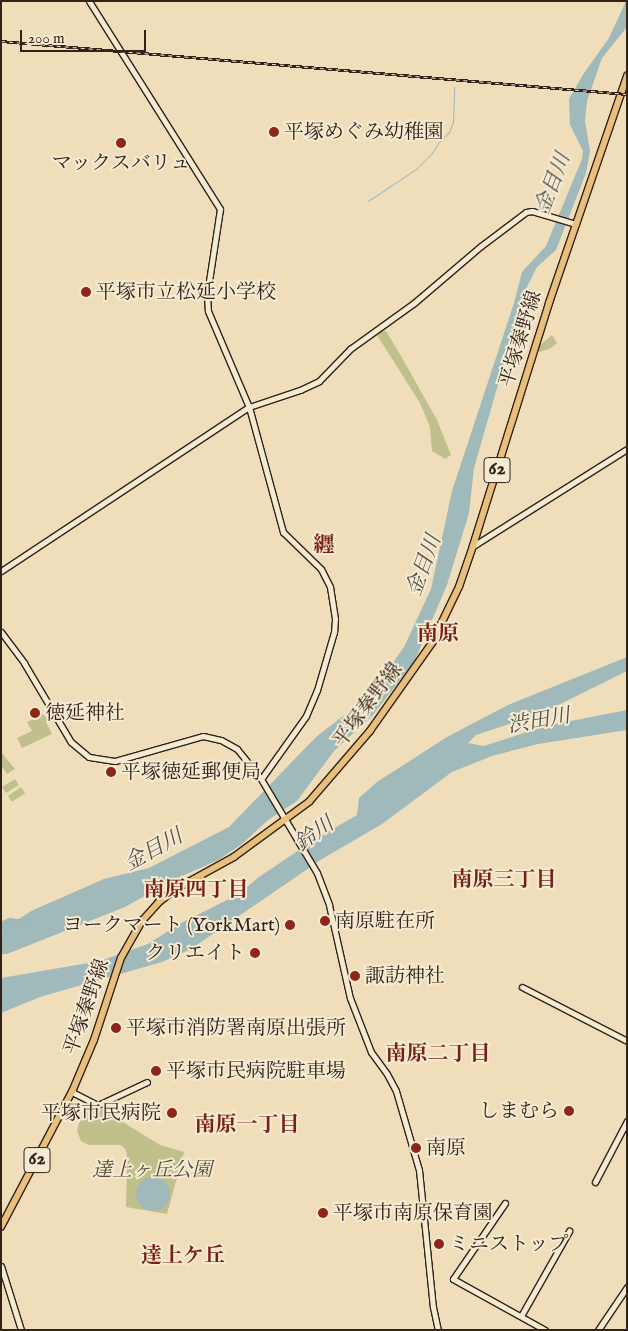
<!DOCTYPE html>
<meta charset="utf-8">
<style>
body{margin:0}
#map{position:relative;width:628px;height:1331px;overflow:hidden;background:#efdeb9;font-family:"IM FELL English","Noto Serif JP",serif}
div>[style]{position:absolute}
.green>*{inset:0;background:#bfc08b}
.water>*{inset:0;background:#a0b9bb}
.round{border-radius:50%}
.stream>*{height:1px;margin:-0.5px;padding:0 0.5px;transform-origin:0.5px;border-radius:0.5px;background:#a0b9bb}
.river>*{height:8px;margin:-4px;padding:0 4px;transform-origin:4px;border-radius:4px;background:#a0b9bb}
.roads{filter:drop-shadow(1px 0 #332219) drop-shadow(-1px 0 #332219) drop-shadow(0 1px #332219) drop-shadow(0 -1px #332219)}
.secondary>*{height:5px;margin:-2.5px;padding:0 2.5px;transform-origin:2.5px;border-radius:2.5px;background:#f5ead2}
.primary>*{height:5.5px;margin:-2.75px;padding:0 2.75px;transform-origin:2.75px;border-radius:2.75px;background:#e8bf7c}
.rail>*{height:3px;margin-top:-1.5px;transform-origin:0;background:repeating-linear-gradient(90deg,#f5ead2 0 4px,#332219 0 8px);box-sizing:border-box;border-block:1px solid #332219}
.dots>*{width:14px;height:14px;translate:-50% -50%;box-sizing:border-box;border:2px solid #f5ead2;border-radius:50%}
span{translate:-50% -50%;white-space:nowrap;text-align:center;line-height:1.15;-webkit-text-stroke:4px #f5ead2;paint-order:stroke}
.shield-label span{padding:1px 4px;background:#f5ead2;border:1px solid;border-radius:4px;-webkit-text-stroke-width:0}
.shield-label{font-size:19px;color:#332219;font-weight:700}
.poi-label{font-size:20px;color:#332219}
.left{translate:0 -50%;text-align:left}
.right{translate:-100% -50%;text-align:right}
.street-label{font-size:20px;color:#332219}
.park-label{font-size:20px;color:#564a36;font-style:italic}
.water-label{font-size:21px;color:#544f4a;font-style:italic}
.neighbourhood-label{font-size:21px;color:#7a1f14;font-weight:700}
.frame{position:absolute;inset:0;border:2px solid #332219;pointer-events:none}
.scale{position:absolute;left:20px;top:30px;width:126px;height:22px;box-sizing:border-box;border:2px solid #332219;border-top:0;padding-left:6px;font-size:15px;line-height:18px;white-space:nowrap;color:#332219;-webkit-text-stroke:4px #f5ead2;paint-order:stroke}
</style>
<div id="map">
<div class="green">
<i style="clip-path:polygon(382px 330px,386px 331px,401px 356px,437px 420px,451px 455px,445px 459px,432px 451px,430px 427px,420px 403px,377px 335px)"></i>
<i style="clip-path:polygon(552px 335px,557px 343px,551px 348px,540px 352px,538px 349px,540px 345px)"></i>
<i style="clip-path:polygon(49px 711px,53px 718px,46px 722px,52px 734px,22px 748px,17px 738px,32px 731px,27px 722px)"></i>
<i style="clip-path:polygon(1px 752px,15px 769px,7px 774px,1px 765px)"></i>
<i style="clip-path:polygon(15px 779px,19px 785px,6px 793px,2px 787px)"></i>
<i style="clip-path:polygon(21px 787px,25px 793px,12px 802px,8px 796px)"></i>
<i style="clip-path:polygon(102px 1109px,160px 1145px,184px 1152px,167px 1214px,126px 1207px,127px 1157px,126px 1150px,121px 1145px,89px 1145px,81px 1141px,77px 1131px,79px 1123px,89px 1110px)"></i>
</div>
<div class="water">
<i style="clip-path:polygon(626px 1px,627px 27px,602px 58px,587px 101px,585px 121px,590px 151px,586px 173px,556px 250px,537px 267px,525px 291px,474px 468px,469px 513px,447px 585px,414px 662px,372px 716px,334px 751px,297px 801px,268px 820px,242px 844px,218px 860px,171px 881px,125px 907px,7px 954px,1px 954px,1px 931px,31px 911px,104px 879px,149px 868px,229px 827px,316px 737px,370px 695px,404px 647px,431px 589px,452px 491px,514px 303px,522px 272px,546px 246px,582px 159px,583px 151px,570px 125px,569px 99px,584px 73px,609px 38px)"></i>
<i style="clip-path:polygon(627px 657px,627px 671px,542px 713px,476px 735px,468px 743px,484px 746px,545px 726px,627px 710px,627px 730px,538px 744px,492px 756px,452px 772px,382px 824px,322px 859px,191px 949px,162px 962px,40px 997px,1px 1013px,1px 978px,100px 961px,148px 944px,181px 923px,239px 894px,259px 877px,314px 840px,357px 815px,359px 798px,377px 782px,447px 737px,508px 705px)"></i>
<i class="round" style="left:136px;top:1177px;width:34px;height:34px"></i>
</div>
<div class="stream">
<i style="left:368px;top:201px;width:58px;rotate:-33.7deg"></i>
<i style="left:416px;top:169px;width:23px;rotate:-45deg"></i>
<i style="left:432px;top:153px;width:13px;rotate:-58deg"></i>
<i style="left:439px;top:142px;width:14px;rotate:-45deg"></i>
<i style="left:449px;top:132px;width:11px;rotate:-68deg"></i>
<i style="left:453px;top:122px;width:35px;rotate:-88deg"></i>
</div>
<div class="river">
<i style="left:1px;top:926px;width:10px;rotate:-24deg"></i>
<i style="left:10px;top:922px;width:13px;rotate:9deg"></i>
</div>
<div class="roads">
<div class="secondary">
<i style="left:89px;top:1px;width:246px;rotate:57.8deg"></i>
<i style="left:220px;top:209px;width:86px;rotate:98.7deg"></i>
<i style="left:207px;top:294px;width:17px;rotate:87deg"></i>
<i style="left:208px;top:311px;width:104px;rotate:66.9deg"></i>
<i style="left:249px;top:407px;width:130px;rotate:74.8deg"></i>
<i style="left:283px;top:532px;width:53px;rotate:44.2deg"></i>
<i style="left:321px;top:569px;width:20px;rotate:63deg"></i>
<i style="left:330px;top:587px;width:32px;rotate:81deg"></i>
<i style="left:335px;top:619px;width:13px;rotate:94deg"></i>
<i style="left:334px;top:632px;width:60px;rotate:106.3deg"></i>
<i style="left:317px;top:690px;width:28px;rotate:113deg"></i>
<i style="left:306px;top:716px;width:77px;rotate:125.5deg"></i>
<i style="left:473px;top:546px;width:182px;rotate:-32.2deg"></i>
<i style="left:1px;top:571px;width:297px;rotate:-33.5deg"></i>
<i style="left:249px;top:407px;width:54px;rotate:-18.4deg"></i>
<i style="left:300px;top:390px;width:21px;rotate:-25deg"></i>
<i style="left:319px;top:381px;width:45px;rotate:-45.9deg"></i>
<i style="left:350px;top:349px;width:79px;rotate:-35.7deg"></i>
<i style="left:414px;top:303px;width:88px;rotate:-40.4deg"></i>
<i style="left:481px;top:246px;width:56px;rotate:-37.1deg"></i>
<i style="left:526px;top:212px;width:6px;rotate:-9deg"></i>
<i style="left:532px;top:211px;width:46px;rotate:16.5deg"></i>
<i style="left:1px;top:632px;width:39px;rotate:53deg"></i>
<i style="left:24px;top:663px;width:92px;rotate:59.3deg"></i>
<i style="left:71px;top:742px;width:23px;rotate:40deg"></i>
<i style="left:89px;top:757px;width:26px;rotate:9deg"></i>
<i style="left:115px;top:761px;width:91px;rotate:-15.9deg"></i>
<i style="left:203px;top:736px;width:18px;rotate:13deg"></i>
<i style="left:221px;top:740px;width:18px;rotate:29deg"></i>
<i style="left:237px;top:749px;width:38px;rotate:51deg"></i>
<i style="left:261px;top:779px;width:109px;rotate:59.2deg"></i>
<i style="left:317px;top:873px;width:34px;rotate:69deg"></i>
<i style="left:329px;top:905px;width:95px;rotate:77.3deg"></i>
<i style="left:350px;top:998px;width:58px;rotate:68.7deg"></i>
<i style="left:371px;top:1052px;width:27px;rotate:54deg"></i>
<i style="left:387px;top:1074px;width:19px;rotate:62deg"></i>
<i style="left:396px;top:1091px;width:82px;rotate:73.8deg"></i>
<i style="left:419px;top:1170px;width:138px;rotate:84.2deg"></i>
<i style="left:433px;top:1307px;width:24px;rotate:78deg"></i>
<i style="left:522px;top:987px;width:118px;rotate:27.2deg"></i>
<i style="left:72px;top:1092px;width:29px;rotate:27deg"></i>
<i style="left:98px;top:1105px;width:54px;rotate:-25.1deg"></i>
<i style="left:595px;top:1182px;width:69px;rotate:-62.3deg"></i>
<i style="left:505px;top:1203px;width:92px;rotate:124.4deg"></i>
<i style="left:453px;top:1279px;width:105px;rotate:29deg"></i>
<i style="left:1px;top:1266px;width:67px;rotate:72.6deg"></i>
<i style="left:521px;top:1316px;width:98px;rotate:-60.5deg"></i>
<i style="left:598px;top:1330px;width:52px;rotate:-56deg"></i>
</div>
<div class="primary">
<i style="left:1px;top:1227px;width:153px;rotate:-62.3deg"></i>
<i style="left:72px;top:1092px;width:56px;rotate:-67.1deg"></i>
<i style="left:94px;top:1040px;width:86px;rotate:-71.8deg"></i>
<i style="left:121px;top:958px;width:43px;rotate:-60.4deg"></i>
<i style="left:142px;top:921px;width:24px;rotate:-48deg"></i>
<i style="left:158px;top:903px;width:23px;rotate:-38deg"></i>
<i style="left:176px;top:889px;width:66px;rotate:-28.9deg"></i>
<i style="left:234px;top:857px;width:93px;rotate:-36.3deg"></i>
<i style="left:309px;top:802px;width:94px;rotate:-49.3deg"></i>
<i style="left:370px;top:731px;width:108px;rotate:-54.8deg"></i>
<i style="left:432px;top:643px;width:62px;rotate:-64.3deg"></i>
<i style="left:459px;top:587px;width:43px;rotate:-71.1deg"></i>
<i style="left:473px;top:546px;width:255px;rotate:-72.6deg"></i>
<i style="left:549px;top:303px;width:240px;rotate:-71deg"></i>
</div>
</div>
<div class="rail">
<i style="left:1px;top:41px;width:628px;rotate:4.84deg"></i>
</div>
<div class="dots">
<i style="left:274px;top:132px;background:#8f2418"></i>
<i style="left:121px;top:143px;background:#8f2418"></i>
<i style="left:86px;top:292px;background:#8f2418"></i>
<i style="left:35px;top:713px;background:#8f2418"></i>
<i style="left:111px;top:772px;background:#8f2418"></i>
<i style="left:325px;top:921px;background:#8f2418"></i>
<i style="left:290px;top:925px;background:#8f2418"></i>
<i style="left:255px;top:953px;background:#8f2418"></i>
<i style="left:355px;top:976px;background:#8f2418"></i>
<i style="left:116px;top:1028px;background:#8f2418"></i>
<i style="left:156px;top:1071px;background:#8f2418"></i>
<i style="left:569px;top:1111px;background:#8f2418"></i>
<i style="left:172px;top:1113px;background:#8f2418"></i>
<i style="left:416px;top:1148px;background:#8f2418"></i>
<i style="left:323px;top:1213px;background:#8f2418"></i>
<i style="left:439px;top:1244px;background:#8f2418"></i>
</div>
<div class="shield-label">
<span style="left:497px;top:470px">62</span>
<span style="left:37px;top:1160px">62</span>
</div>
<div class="poi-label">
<span class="left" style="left:284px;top:132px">平塚めぐみ幼稚園</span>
<span style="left:121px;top:163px">マックスバリュ</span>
<span class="left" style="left:96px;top:292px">平塚市立松延小学校</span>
<span class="left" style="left:45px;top:713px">徳延神社</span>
<span class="left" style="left:121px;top:772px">平塚徳延郵便局</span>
<span class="left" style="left:335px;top:921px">南原駐在所</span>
<span class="right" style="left:280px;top:925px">ヨークマート (YorkMart)</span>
<span class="right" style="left:245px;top:953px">クリエイト</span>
<span class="left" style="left:365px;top:976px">諏訪神社</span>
<span class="left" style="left:126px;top:1028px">平塚市消防署南原出張所</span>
<span class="left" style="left:166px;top:1071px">平塚市民病院駐車場</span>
<span class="right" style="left:559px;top:1111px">しまむら</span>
<span class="right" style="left:161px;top:1113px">平塚市民病院</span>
<span class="left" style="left:426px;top:1148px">南原</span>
<span class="left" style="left:333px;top:1213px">平塚市南原保育園</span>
<span class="left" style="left:449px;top:1244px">ミニストップ</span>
</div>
<div class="street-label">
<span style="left:521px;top:339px;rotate:-73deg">平塚秦野線</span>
<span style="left:368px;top:705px;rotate:-53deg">平塚秦野線</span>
<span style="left:87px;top:1007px;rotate:-71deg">平塚秦野線</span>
</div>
<div class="park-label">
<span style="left:152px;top:1170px">達上ヶ丘公園</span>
</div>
<div class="water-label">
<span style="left:554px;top:184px;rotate:-69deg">金目川</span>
<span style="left:425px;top:566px;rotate:-70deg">金目川</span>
<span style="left:539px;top:722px;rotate:-10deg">渋田川</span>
<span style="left:315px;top:835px;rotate:-36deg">鈴川</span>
<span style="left:154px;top:851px;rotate:-29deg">金目川</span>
</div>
<div class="neighbourhood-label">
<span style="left:324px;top:546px">纒</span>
<span style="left:438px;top:635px">南原</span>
<span style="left:504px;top:881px">南原三丁目</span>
<span style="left:196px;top:891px">南原四丁目</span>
<span style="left:438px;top:1055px">南原二丁目</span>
<span style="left:247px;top:1126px">南原一丁目</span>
<span style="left:183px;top:1257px">達上ケ丘</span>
</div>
<div class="frame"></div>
<div class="scale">200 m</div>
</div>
